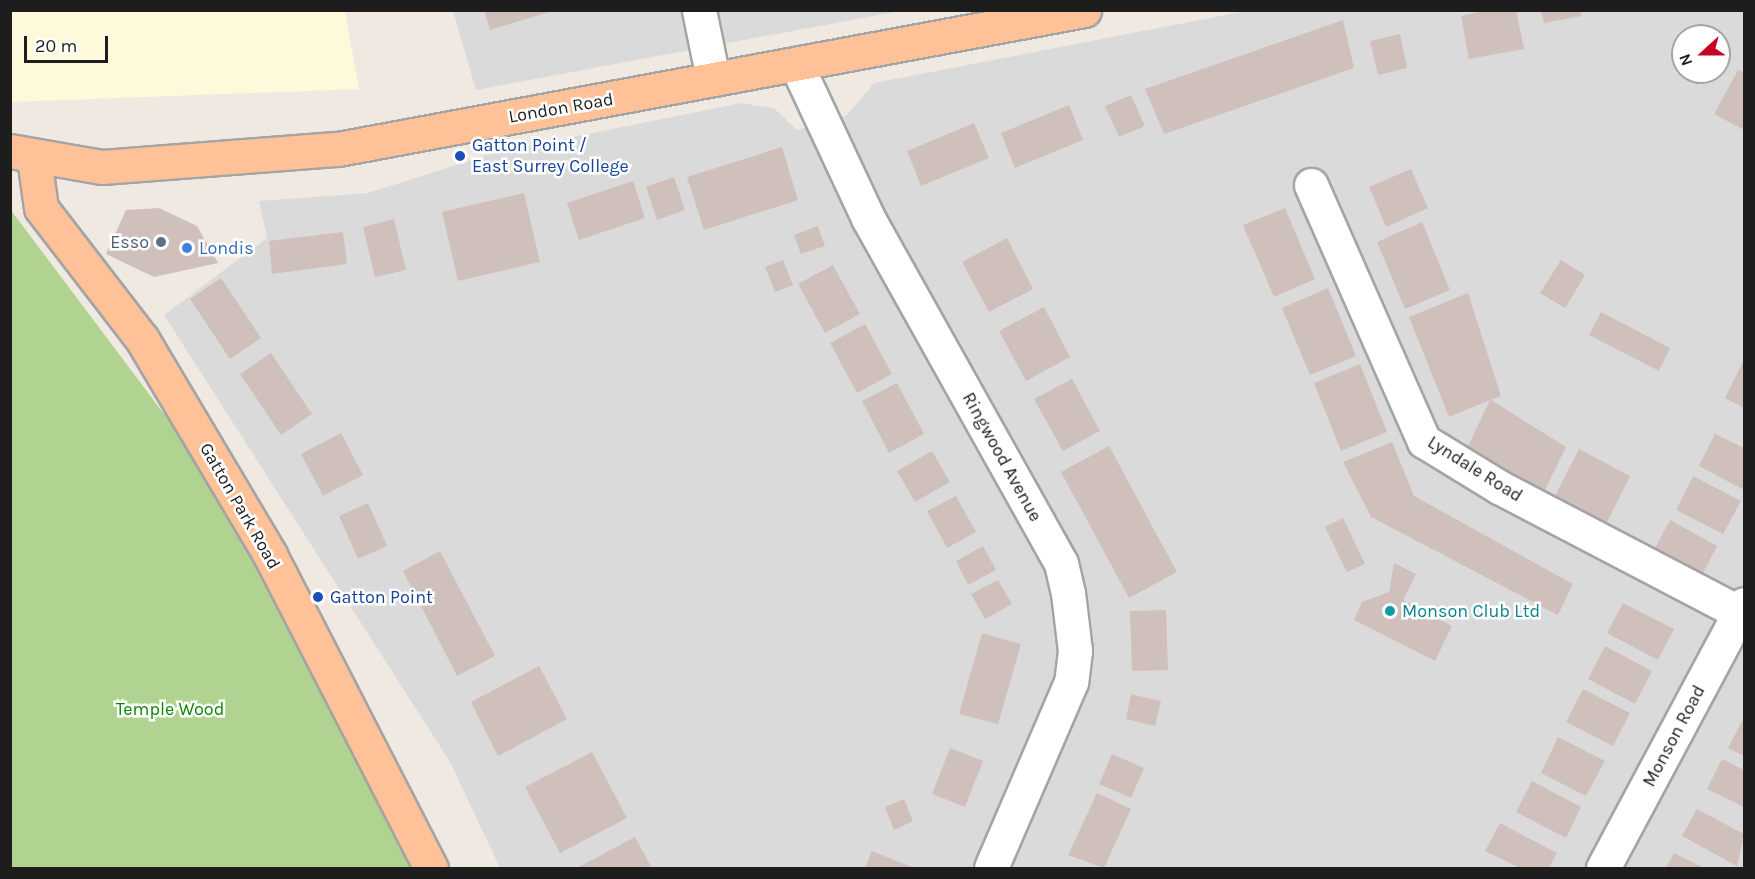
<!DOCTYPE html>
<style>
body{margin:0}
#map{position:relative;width:1755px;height:879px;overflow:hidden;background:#f0e9e2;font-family:Karla,sans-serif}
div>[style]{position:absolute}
.residential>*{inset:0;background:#dbdada}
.education>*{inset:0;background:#fff9db}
.forest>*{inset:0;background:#b0d392}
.building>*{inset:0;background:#d0c0bb}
.roads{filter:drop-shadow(2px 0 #a4a4a4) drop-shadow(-2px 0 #a4a4a4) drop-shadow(0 2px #a4a4a4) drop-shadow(0 -2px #a4a4a4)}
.street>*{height:33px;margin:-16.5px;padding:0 16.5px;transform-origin:16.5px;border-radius:16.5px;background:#fff}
.primary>*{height:33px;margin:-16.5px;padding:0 16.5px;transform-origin:16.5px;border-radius:16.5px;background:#ffc197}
.dots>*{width:16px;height:16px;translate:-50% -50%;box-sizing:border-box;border:3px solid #fff;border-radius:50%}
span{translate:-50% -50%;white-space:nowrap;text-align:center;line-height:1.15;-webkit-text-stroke:5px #fff;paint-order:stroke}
.street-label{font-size:18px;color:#1d1d1d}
.transit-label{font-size:18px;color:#164399}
.left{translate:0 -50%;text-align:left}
.service-label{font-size:18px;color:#4e5e75}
.right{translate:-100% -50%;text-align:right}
.shop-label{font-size:18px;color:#366cbe}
.culture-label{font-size:18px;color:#0d838f}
.park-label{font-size:18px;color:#0c8601}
.frame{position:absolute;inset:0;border:12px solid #1d1d1d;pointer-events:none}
.north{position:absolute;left:1671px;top:24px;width:60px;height:60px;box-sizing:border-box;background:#fff;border:2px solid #a5a5a5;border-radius:50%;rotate:249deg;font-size:16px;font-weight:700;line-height:24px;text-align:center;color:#1d1d1d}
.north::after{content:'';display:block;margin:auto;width:21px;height:27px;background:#ca0022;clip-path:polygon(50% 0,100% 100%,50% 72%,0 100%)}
.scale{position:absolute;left:24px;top:36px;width:84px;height:27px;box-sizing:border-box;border:3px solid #1d1d1d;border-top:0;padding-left:8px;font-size:18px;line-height:21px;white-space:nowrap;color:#1d1d1d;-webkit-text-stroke:4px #fff;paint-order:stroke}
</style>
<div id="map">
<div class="residential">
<i style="clip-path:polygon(453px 11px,900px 11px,476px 90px)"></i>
<i style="clip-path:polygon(evenodd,1246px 11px,1744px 11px,1744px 868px,500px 868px,450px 762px,164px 315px,267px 238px,259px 201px,368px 193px,494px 153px,741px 103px,774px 108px,797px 130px,847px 115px,874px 83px,1246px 11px,1683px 36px,1719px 36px,1719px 72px,1683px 72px,1683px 36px)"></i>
</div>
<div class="education">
<i style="clip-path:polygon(10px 11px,345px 11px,359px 89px,11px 102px)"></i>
</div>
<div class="forest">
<i style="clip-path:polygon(10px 209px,270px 555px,433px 868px,11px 868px)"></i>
</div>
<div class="building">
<i style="clip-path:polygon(484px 10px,552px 10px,553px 11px,490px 30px)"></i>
<i style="clip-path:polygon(1488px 10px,1516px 10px,1524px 49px,1469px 59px,1461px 16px)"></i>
<i style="clip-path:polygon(1541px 10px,1580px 10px,1581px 16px,1544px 23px)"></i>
<i style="clip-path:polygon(1343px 20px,1354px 68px,1164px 134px,1145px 89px)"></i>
<i style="clip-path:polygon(1400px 34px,1407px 68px,1378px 75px,1370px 41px)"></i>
<i style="clip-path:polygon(1738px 70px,1744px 73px,1744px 130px,1714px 114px)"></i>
<i style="clip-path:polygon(1131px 95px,1145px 126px,1119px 137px,1105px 106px)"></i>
<i style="clip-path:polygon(1069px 105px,1083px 140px,1015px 168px,1001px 133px)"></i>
<i style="clip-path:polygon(974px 123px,989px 158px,921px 186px,907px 151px)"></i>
<i style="clip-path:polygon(782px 147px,798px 200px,704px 230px,687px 177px)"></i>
<i style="clip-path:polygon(1411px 169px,1428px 208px,1386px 227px,1369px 187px)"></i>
<i style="clip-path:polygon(674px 177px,685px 210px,657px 220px,646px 187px)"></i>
<i style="clip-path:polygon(633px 181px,645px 218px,579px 240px,567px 203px)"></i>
<i style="clip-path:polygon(524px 193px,540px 262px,458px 281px,442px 212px)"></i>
<i style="clip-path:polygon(159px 208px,197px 226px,218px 263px,154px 277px,106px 254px,126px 210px)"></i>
<i style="clip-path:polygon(1285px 208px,1315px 279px,1274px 297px,1243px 225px)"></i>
<i style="clip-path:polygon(394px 219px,406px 270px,375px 277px,363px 227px)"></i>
<i style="clip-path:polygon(1422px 222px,1450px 290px,1405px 309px,1377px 242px)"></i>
<i style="clip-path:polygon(818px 226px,825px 246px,801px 254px,794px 235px)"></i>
<i style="clip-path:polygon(343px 232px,347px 264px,272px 274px,269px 241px)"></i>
<i style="clip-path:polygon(1007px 238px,1033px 289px,989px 312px,962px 262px)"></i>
<i style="clip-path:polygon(783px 260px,793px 285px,775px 292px,765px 267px)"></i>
<i style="clip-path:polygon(1561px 260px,1585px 275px,1565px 308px,1540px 293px)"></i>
<i style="clip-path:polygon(833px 265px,860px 314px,825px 333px,798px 284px)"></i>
<i style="clip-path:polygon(221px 278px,261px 338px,230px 359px,190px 299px)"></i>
<i style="clip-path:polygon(1328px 288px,1356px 356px,1310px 375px,1282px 308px)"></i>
<i style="clip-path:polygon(1468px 293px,1501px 396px,1491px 400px,1566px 447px,1543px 494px,1466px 450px,1490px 400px,1449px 417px,1409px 317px)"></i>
<i style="clip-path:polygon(1044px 307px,1070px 357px,1026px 381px,999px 331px)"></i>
<i style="clip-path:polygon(1601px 312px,1670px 348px,1659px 371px,1589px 335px)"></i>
<i style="clip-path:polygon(865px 324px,892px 374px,857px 393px,830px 343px)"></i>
<i style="clip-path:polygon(271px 353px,312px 414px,281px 435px,240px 374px)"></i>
<i style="clip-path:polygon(1744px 360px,1744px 408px,1725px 398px)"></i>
<i style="clip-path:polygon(1360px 364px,1387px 432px,1341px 451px,1314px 383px)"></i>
<i style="clip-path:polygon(1072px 379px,1100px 431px,1063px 451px,1034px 399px)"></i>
<i style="clip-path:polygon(897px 383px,924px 434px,889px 453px,862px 401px)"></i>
<i style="clip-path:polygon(341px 433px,363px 475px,323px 496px,301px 454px)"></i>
<i style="clip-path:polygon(1715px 434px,1744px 448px,1744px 490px,1699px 466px)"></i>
<i style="clip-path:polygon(1392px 442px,1414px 496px,1573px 584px,1558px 615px,1371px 517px,1343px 462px)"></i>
<i style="clip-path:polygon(1109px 446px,1177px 572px,1129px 598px,1061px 472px)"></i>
<i style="clip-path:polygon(1579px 449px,1630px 476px,1605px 526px,1553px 500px)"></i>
<i style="clip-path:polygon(932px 451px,950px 482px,915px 502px,897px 471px)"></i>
<i style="clip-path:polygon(1693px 476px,1741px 501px,1723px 534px,1676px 510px)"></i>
<i style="clip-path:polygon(956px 496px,976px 532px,947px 548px,927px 511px)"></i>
<i style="clip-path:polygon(368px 503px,387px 546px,358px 559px,339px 516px)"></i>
<i style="clip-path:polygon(1343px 518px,1365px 564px,1347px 572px,1325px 527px)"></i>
<i style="clip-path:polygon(1670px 520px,1717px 546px,1701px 577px,1653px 552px)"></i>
<i style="clip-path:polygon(983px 546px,996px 570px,968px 585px,956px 561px)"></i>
<i style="clip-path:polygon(440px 551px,495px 656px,457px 676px,403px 571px)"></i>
<i style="clip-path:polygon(1394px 563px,1416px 574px,1403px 600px,1452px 626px,1435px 661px,1354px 620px,1362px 602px,1389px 592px)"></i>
<i style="clip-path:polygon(998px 580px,1012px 604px,985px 619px,971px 594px)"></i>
<i style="clip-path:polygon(1623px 603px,1674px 629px,1658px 660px,1607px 633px)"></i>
<i style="clip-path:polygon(1166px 610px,1168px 670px,1132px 671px,1130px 611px)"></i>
<i style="clip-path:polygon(982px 633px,1021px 644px,998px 724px,959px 714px)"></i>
<i style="clip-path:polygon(1605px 646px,1652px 671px,1635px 704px,1588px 679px)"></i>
<i style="clip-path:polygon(539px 666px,567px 719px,498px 756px,471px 702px)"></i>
<i style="clip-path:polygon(1583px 689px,1630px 713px,1613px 746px,1566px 722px)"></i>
<i style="clip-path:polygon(1131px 694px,1161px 701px,1155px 726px,1126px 719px)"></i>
<i style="clip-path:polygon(1742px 721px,1744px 722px,1744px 756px,1728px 748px)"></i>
<i style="clip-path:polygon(1558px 737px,1605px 761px,1586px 796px,1541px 773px)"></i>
<i style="clip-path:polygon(950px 748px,983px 761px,965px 807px,932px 794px)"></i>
<i style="clip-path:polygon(592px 752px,627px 818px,560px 853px,525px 787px)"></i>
<i style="clip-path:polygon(1112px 754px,1144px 768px,1131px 798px,1099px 784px)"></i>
<i style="clip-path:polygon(1722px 759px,1744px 770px,1744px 807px,1707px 789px)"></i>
<i style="clip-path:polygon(1532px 781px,1581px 807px,1566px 838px,1516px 812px)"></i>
<i style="clip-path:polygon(1097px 793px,1131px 809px,1104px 868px,1068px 855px)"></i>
<i style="clip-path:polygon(904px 799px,913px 821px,894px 830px,885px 807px)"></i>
<i style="clip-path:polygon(1697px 809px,1744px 834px,1737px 866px,1682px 836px)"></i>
<i style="clip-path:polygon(1500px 823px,1557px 853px,1549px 868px,1520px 868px,1485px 851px)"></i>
<i style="clip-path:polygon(635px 837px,652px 868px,577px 868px)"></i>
<i style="clip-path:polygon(872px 851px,914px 868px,865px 868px)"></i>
<i style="clip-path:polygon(1674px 853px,1704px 868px,1666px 868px)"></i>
</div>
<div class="roads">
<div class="street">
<i style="left:699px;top:10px;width:70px;rotate:78.5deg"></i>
<i style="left:796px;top:64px;width:170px;rotate:64.9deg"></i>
<i style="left:868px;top:218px;width:395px;rotate:60.8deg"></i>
<i style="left:1061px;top:563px;width:31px;rotate:77deg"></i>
<i style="left:1068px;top:593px;width:58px;rotate:83.1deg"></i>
<i style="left:1075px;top:651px;width:31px;rotate:97deg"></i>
<i style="left:1071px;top:682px;width:202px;rotate:113.3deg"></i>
<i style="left:1311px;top:185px;width:280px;rotate:66.2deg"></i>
<i style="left:1424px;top:441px;width:88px;rotate:31.5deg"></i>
<i style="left:1499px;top:487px;width:272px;rotate:27.6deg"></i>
<i style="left:1603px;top:868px;width:299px;rotate:-61.9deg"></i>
</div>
<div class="primary">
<i style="left:10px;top:151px;width:93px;rotate:9.9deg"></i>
<i style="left:102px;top:167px;width:237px;rotate:-4.4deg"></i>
<i style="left:338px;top:149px;width:759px;rotate:-10.55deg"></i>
<i style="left:34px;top:158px;width:50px;rotate:82deg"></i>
<i style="left:41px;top:208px;width:165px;rotate:52.4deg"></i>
<i style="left:142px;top:339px;width:251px;rotate:59.3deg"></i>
<i style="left:270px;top:555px;width:352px;rotate:62.8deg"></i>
</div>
</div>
<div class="dots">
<i style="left:460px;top:156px;background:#1a4fb4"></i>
<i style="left:161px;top:242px;background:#5c6f8a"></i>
<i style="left:187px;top:248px;background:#3f7fe0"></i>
<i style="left:318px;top:597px;background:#1a4fb4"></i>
<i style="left:1390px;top:611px;background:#0f9aa8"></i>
</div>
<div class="street-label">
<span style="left:561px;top:108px;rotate:-10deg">London Road</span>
<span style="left:1002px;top:457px;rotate:61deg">Ringwood Avenue</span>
<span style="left:1475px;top:469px;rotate:32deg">Lyndale Road</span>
<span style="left:240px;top:506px;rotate:60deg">Gatton Park Road</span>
<span style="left:1674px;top:736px;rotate:-62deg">Monson Road</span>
</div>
<div class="transit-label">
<span class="left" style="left:472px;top:156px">Gatton Point /<br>East Surrey College</span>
<span class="left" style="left:330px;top:597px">Gatton Point</span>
</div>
<div class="service-label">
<span class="right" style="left:149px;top:242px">Esso</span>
</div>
<div class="shop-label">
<span class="left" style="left:199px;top:248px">Londis</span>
</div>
<div class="culture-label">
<span class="left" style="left:1402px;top:611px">Monson Club Ltd</span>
</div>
<div class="park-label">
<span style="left:170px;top:709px">Temple Wood</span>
</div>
<div class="frame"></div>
<div class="north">N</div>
<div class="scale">20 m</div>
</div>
